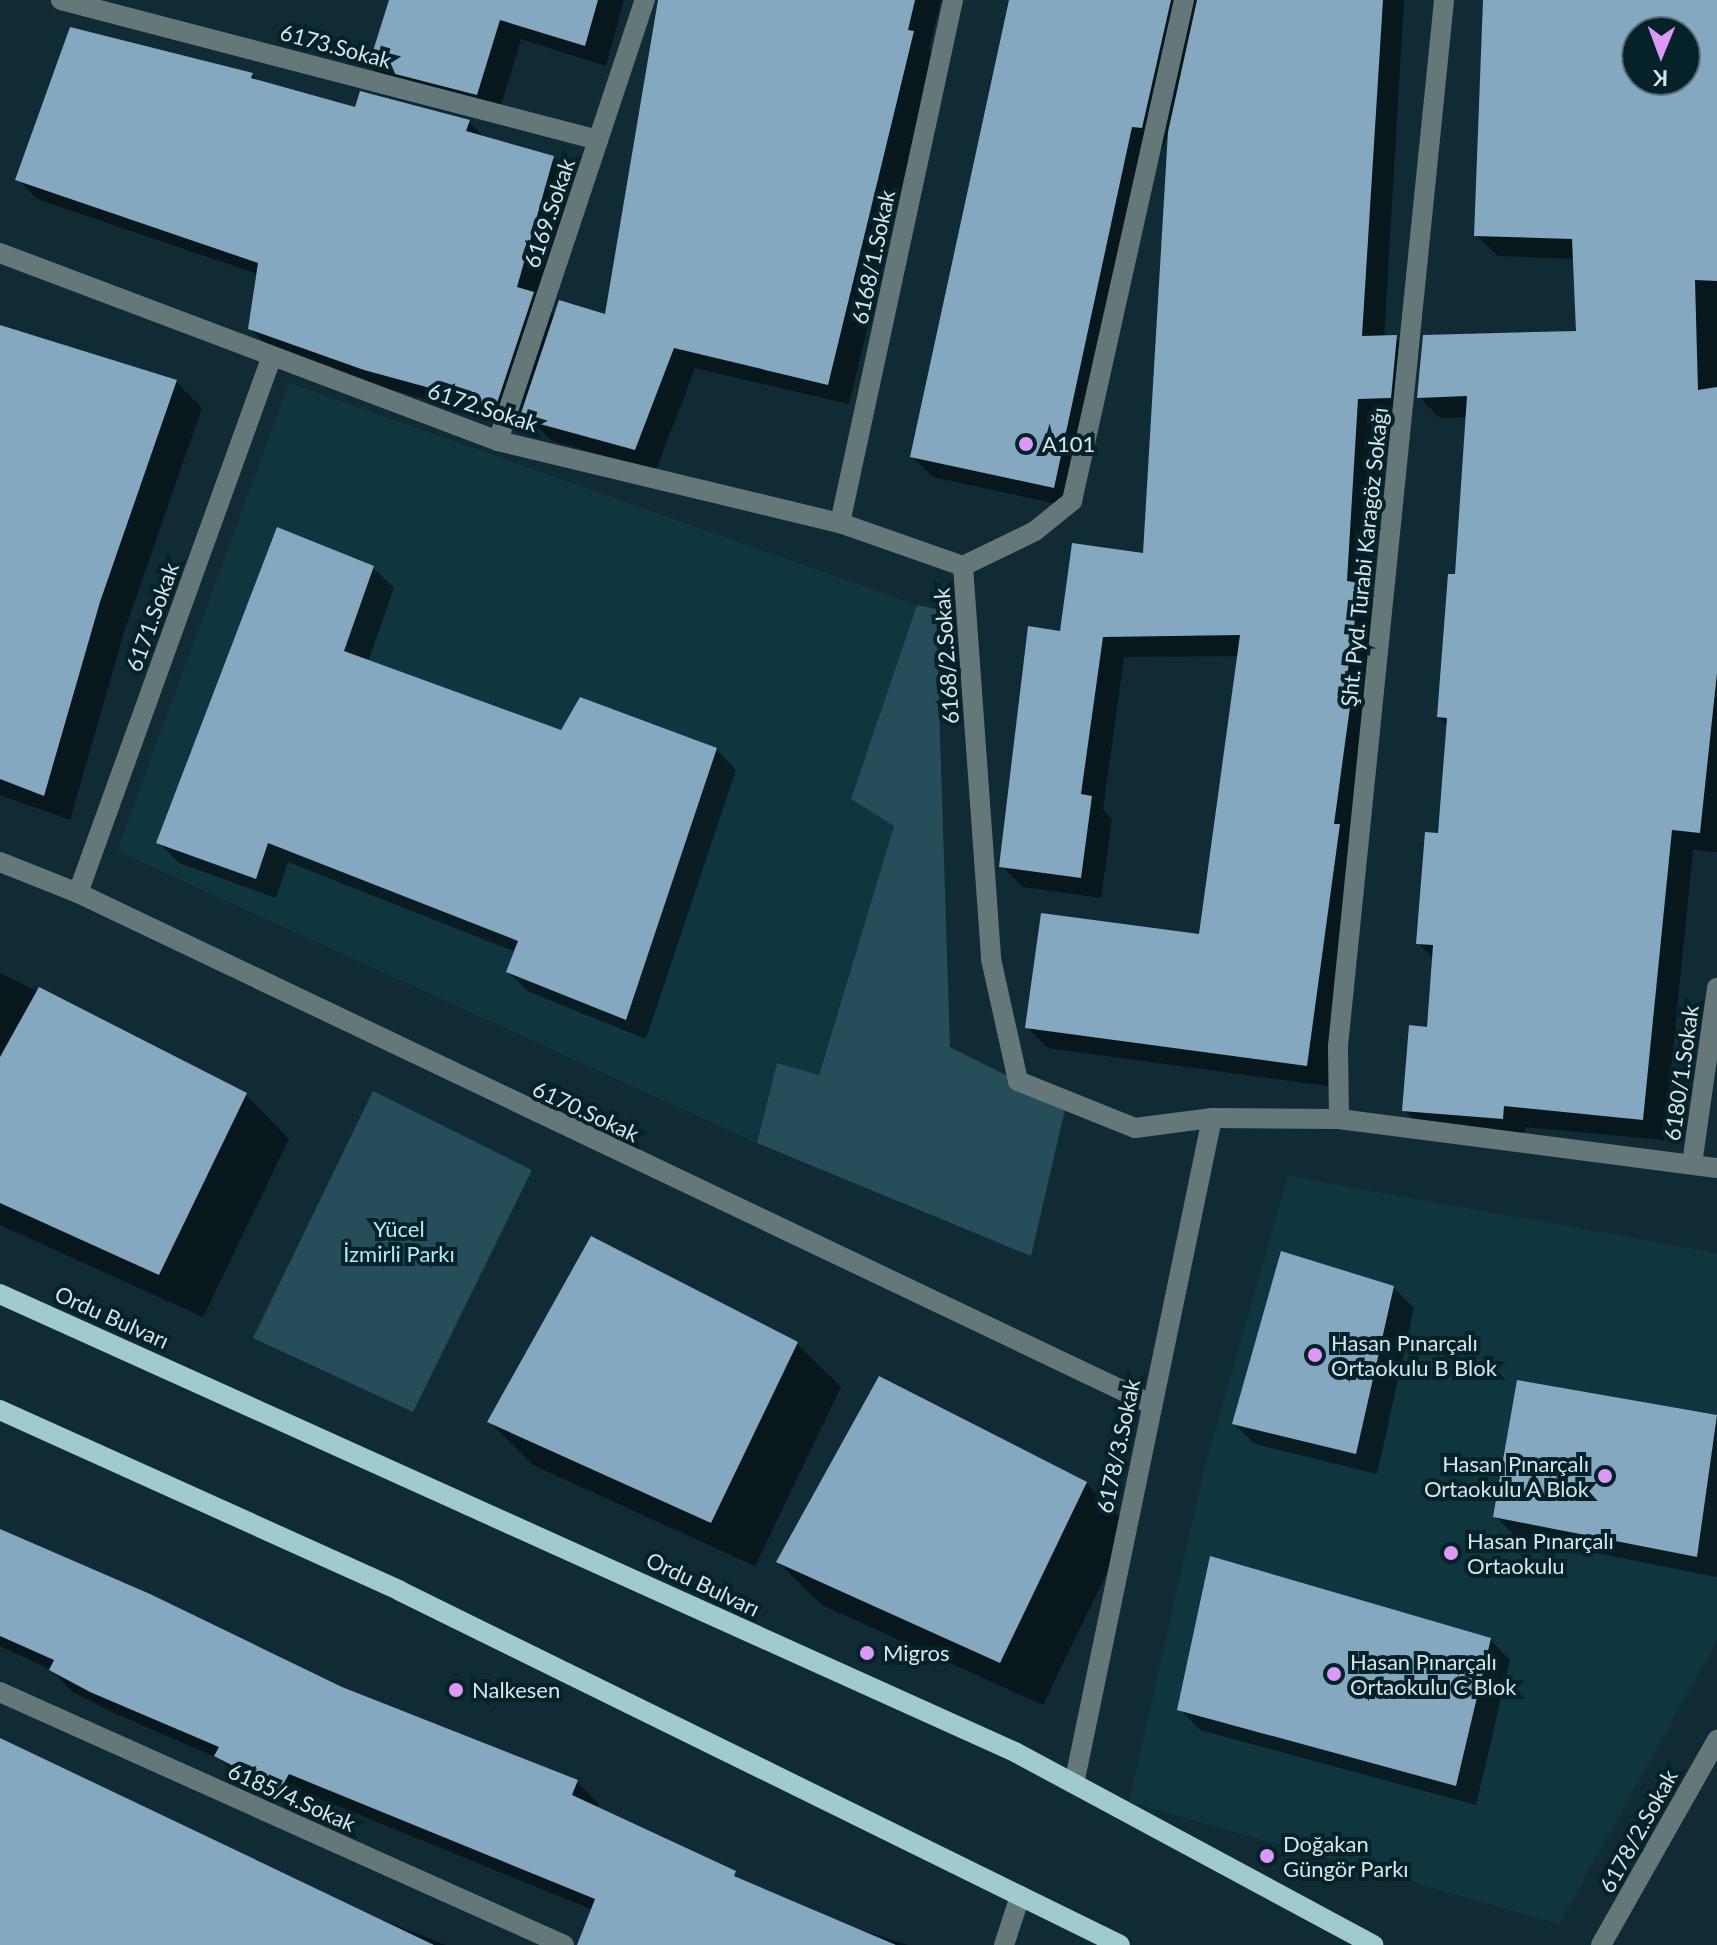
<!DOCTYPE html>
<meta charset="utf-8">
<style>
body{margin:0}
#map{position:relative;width:1717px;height:1945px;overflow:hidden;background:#102b33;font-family:Lato,sans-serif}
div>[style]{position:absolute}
.built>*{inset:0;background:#0f353f}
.green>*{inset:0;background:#254e5a}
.shadow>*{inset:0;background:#0007}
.building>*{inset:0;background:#84a8c0}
.minor>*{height:20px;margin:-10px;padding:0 10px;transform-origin:10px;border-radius:10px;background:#647879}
.major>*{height:20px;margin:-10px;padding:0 10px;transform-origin:10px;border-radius:10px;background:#a0cbcc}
.dots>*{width:22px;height:22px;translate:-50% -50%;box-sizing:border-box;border:4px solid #062229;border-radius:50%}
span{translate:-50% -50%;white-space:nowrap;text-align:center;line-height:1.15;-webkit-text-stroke:8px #062229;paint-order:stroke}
.street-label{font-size:22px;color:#d5e5ea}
.poi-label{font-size:22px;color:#d5e5ea}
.left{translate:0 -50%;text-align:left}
.right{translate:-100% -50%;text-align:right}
.park-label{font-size:22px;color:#ace9fb}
.north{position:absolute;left:1621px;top:16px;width:80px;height:80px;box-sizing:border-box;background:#062229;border:2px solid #597076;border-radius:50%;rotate:181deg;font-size:22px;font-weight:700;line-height:32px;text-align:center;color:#d5e5ea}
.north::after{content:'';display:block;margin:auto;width:28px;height:36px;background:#db99f5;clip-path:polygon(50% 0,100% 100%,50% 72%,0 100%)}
</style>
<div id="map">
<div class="built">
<i style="clip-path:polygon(289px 383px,917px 605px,851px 799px,894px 826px,818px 1076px,777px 1064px,757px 1143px,117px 851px)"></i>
<i style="clip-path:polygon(1288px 1176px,1717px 1253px,1717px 1641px,1559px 1924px,1129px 1802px,1205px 1466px)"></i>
</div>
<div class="green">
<i style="clip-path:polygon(917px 605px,936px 609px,950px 1047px,1066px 1105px,1031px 1256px,757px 1143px,777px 1063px,819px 1075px,894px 826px,851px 799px)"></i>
<i style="clip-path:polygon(373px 1091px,532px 1170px,413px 1412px,253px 1338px)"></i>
</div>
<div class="shadow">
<i style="clip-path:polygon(391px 0,624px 0,606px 66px,521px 39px,498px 115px,391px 87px,370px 66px)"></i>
<i style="clip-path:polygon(660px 0,941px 0,929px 49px,934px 54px,849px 404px,695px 368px,656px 470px,552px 441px,520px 410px,516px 424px,385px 388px,270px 348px,250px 329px,258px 274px,37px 199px,18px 179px,252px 74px,261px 83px,356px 109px,469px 122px,485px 138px,553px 158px,573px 178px,538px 299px,555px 316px,606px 317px)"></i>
<i style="clip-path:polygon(1012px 0,1404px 0,1384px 338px,1396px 338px,1417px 359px,1411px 419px,1379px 420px,1368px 594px,1380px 606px,1360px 848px,1328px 1086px,1048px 1048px,1027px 1027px,1201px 937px,1240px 656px,1124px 657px,1103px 810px,1112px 819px,1101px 898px,1023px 887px,1002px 866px,1061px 634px,1145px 555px,1170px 127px,1163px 148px,1153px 147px,1075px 508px,933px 477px,912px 456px)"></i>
<i style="clip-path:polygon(evenodd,1484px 0,1717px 0,1717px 852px,1693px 850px,1664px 1140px,1525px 1127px,1524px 1139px,1425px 1131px,1404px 1110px,1429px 1029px,1434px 959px,1418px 943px,1440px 835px,1448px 726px,1439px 717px,1457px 576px,1468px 417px,1440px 418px,1419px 397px,1578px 333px,1575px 259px,1498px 256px,1476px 235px,1484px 0,1637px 32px,1685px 32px,1685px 80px,1637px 80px,1637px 32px)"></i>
<i style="clip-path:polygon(0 327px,176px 382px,202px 408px,125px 629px,70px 820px,0 795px)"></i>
<i style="clip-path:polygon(373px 568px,394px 588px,368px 662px,562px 732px,716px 749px,736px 770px,646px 1039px,529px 992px,508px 972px,516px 952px,288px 862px,276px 898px,179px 863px,159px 843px)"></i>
<i style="clip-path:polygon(0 973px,246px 1095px,289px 1139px,203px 1317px,0 1225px)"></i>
<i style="clip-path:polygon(1393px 1287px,1414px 1308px,1377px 1474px,1255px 1444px,1234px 1424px)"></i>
<i style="clip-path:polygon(797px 1344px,841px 1387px,755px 1566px,533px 1465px,490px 1422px)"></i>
<i style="clip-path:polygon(1519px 1383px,1717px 1417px,1717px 1577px,1516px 1537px,1496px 1517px)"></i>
<i style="clip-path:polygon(1086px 1483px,1129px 1527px,1043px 1705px,822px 1605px,778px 1562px)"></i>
<i style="clip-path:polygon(0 1529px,341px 1689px,577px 1782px,599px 1804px,597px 1809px,744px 1882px,843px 1924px,908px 1945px,580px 1945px,593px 1910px,311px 1795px,303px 1811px,239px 1778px,220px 1759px,114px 1713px,73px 1692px,50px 1669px,0 1646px)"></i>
<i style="clip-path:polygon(1490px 1639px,1510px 1660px,1476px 1805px,1200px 1730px,1180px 1709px)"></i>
<i style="clip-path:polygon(0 1740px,359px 1911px,446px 1945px,0 1945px)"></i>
</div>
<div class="building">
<i style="clip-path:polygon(389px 0,598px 0,585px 46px,500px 20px,477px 95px,368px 67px)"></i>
<i style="clip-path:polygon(658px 0,915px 0,908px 30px,914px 31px,828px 385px,674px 348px,635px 450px,529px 421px,531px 416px,521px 413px,559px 300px,605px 314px)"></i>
<i style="clip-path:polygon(1009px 0,1171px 0,1142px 128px,1132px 127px,1054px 488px,910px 457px)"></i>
<i style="clip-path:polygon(1197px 0,1383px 0,1362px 336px,1397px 335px,1391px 398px,1358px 399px,1347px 581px,1360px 583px,1345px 691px,1352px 692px,1334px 824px,1340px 824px,1307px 1066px,1025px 1028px,1041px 913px,1199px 934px,1240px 635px,1103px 637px,1081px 794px,1092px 796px,1081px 878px,999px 867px,1028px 626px,1060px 631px,1072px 543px,1143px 553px,1168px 132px)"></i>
<i style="clip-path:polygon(evenodd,1483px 0,1717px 0,1717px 281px,1695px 280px,1698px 390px,1717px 387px,1717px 673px,1700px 833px,1672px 830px,1643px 1120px,1504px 1106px,1503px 1119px,1402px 1111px,1409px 1025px,1427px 1027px,1433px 945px,1416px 944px,1425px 832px,1438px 833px,1447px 718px,1437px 717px,1448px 574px,1455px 574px,1467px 396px,1417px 398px,1423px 335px,1576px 331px,1572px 239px,1474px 236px,1483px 0,1637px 32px,1685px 32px,1685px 80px,1637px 80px,1637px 32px)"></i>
<i style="clip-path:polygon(70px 27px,253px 73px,251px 78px,355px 107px,360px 91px,470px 120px,466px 131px,554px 156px,517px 287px,534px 292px,496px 406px,364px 370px,248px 329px,258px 263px,15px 180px)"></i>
<i style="clip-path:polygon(0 325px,177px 380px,100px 602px,44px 796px,0 779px)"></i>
<i style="clip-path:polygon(277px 527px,374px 566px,344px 651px,561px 730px,580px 697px,717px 748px,626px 1020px,506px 972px,518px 941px,268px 843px,256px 879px,156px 843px)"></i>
<i style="clip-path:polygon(39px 987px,247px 1093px,159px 1275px,0 1203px,0 1057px)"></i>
<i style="clip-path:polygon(591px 1236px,798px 1342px,711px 1523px,487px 1422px)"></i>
<i style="clip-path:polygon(1281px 1251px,1394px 1286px,1356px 1454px,1232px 1424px)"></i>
<i style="clip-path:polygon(879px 1376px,1087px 1482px,1000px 1663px,776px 1562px)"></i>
<i style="clip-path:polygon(1517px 1380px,1717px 1415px,1697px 1557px,1493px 1517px)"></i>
<i style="clip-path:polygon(0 1529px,150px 1594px,342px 1687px,578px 1780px,572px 1795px,736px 1871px,734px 1876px,896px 1945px,577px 1945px,595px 1899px,289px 1774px,280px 1790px,214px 1756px,219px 1747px,90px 1692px,49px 1670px,54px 1660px,0 1636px)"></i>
<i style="clip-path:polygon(1210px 1556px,1491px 1638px,1456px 1786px,1177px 1710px)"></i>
<i style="clip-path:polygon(0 1738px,227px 1846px,434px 1945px,0 1945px)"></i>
</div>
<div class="minor">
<i style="left:61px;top:0;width:555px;rotate:14.61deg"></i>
<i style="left:0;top:253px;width:532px;rotate:20.68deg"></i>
<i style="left:498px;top:441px;width:352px;rotate:13.5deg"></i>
<i style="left:840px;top:523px;width:130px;rotate:19.3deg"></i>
<i style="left:498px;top:441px;width:465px;rotate:-71.6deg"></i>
<i style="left:840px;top:523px;width:535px;rotate:-77.81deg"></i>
<i style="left:963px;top:566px;width:394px;rotate:85.9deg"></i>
<i style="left:991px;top:959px;width:125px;rotate:77.5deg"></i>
<i style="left:1018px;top:1081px;width:126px;rotate:21.9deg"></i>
<i style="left:1135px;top:1128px;width:78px;rotate:-7.4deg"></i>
<i style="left:1212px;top:1118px;width:127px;rotate:0.5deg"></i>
<i style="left:1339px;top:1119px;width:381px;rotate:7.4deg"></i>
<i style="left:963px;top:566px;width:80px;rotate:-25.9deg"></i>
<i style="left:1035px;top:531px;width:48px;rotate:-39deg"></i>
<i style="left:1072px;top:501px;width:513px;rotate:-77.4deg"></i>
<i style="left:0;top:862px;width:84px;rotate:21.7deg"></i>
<i style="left:78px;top:893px;width:1188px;rotate:25.47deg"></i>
<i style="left:78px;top:893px;width:571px;rotate:-70.14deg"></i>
<i style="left:1339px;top:1119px;width:73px;rotate:-90.8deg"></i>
<i style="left:1338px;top:1046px;width:1051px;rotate:-84.21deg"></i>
<i style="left:1692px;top:1164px;width:178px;rotate:-81.9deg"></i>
<i style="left:0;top:1692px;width:618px;rotate:24.16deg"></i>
<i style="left:1074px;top:1784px;width:680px;rotate:-78.29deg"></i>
<i style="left:1004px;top:1945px;width:52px;rotate:-71.9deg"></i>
<i style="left:1601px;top:1945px;width:236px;rotate:-60.5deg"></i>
</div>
<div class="major">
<i style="left:0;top:1294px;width:1114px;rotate:24.29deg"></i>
<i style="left:1015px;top:1752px;width:407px;rotate:28.3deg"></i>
<i style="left:0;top:1410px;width:439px;rotate:24.3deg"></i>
<i style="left:400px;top:1591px;width:802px;rotate:26.18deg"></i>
</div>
<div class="dots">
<i style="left:1026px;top:444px;background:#db99f5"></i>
<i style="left:1315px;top:1355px;background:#db99f5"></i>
<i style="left:1605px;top:1476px;background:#db99f5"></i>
<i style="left:1451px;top:1553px;background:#db99f5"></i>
<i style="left:867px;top:1653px;background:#db99f5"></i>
<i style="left:1334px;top:1674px;background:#db99f5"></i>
<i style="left:456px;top:1690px;background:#db99f5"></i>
<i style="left:1267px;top:1856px;background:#db99f5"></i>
</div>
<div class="street-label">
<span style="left:336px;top:46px;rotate:15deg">6173.Sokak</span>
<span style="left:549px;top:213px;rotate:-71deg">6169.Sokak</span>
<span style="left:873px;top:257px;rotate:-78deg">6168/1.Sokak</span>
<span style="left:483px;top:407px;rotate:18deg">6172.Sokak</span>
<span style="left:1364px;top:557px;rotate:-84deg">Şht. Pyd. Turabi Karagöz Sokağı</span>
<span style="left:152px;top:617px;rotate:-70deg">6171.Sokak</span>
<span style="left:946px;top:656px;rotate:-94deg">6168/2.Sokak</span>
<span style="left:1681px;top:1073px;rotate:-82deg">6180/1.Sokak</span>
<span style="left:586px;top:1111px;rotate:25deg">6170.Sokak</span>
<span style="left:112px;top:1317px;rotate:24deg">Ordu Bulvarı</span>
<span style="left:1118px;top:1446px;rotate:-78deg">6178/3.Sokak</span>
<span style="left:703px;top:1584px;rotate:25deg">Ordu Bulvarı</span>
<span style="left:292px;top:1797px;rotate:24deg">6185/4.Sokak</span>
<span style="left:1638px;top:1831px;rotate:-61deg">6178/2.Sokak</span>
</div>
<div class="poi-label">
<span class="left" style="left:1042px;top:444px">A101</span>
<span class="left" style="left:1331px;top:1355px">Hasan Pınarçalı<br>Ortaokulu B Blok</span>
<span class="right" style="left:1589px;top:1476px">Hasan Pınarçalı<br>Ortaokulu A Blok</span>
<span class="left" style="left:1467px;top:1553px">Hasan Pınarçalı<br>Ortaokulu</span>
<span class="left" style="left:883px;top:1653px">Migros</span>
<span class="left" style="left:1350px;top:1674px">Hasan Pınarçalı<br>Ortaokulu C Blok</span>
<span class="left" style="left:472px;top:1690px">Nalkesen</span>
<span class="left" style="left:1283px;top:1856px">Doğakan<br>Güngör Parkı</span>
</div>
<div class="park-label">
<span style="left:399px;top:1241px">Yücel<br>İzmirli Parkı</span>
</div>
<div class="north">K</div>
</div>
